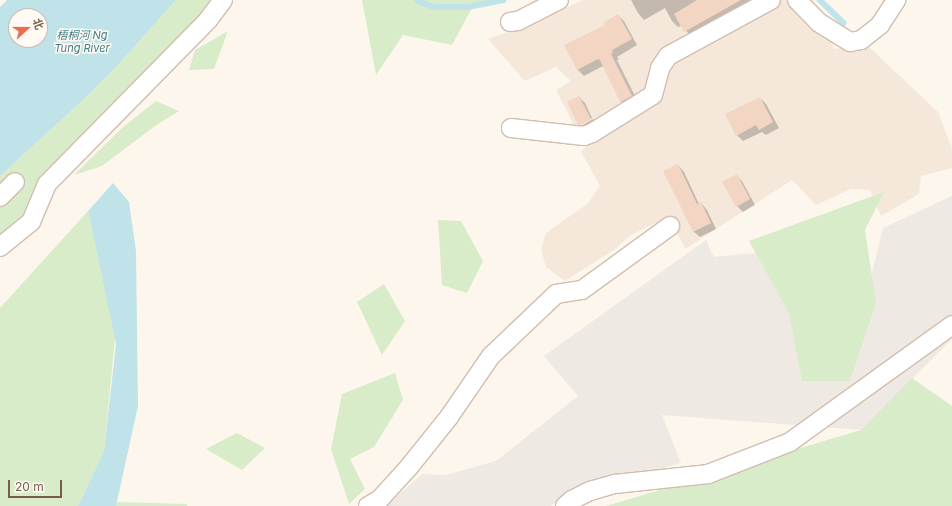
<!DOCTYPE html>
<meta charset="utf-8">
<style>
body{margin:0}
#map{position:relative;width:952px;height:506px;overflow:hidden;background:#fdf6ec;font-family:Inter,"Noto Sans SC",sans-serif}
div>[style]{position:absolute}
.residential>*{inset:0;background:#f5e8da}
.industrial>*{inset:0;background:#efe9e4}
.green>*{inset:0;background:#d8ecc9}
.water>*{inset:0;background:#bfe3e8}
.shadow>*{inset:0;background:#0003}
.stream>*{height:5.5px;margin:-2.75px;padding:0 2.75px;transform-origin:2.75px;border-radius:2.75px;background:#bfe3e8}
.building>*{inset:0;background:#f3d5c3}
.roads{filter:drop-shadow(1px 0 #d1beb0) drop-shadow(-1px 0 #d1beb0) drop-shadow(0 1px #d1beb0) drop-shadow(0 -1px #d1beb0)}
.minor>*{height:18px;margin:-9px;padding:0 9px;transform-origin:9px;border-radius:9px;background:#fff}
span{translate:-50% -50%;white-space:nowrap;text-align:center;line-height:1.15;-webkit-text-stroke:3px #fffaf3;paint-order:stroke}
.water-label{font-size:11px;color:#437c86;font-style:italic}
.north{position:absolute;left:8px;top:8px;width:40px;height:40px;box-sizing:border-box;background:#fffaf3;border:1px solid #cabbb1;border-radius:50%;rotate:69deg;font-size:11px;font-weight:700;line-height:16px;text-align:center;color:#7a5c4d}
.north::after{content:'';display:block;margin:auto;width:14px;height:18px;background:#e76f51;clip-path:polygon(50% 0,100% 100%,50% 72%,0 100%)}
.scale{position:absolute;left:8px;top:480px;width:54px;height:18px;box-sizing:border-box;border:2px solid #7a5c4d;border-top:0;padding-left:5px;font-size:12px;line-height:14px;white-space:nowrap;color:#7a5c4d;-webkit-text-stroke:3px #fffaf3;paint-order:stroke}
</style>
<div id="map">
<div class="residential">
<i style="clip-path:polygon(583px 0,807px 0,819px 12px,834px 49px,868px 46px,938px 112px,952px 149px,952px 168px,921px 176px,919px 194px,881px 216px,870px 190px,851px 189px,816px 205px,792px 180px,685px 249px,669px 216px,631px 235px,614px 250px,565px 281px,546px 267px,541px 249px,546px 233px,587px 204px,600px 186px,581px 152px,585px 147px,556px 90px,571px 81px,556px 67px,525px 81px,488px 39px,529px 25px)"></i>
</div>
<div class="industrial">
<i style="clip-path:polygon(952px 196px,952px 339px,861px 430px,662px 415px,681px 463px,564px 495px,551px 506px,386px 506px,422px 474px,446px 475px,496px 461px,578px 396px,544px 356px,706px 240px,714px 257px,785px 250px,834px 270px,797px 357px,849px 365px,883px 228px)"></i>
</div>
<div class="green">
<i style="clip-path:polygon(176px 0,216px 0,203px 18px,38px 182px,26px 221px,0 241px,0 176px,83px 100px,117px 66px)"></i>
<i style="clip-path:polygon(362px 0,490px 0,473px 6px,452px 45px,403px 35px,376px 75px)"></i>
<i style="clip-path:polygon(228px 31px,214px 69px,189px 70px,195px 50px)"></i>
<i style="clip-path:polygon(156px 101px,179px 111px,155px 126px,102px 166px,74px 175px,122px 128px)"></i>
<i style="clip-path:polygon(884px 192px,865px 230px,876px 303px,850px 381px,802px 381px,789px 313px,749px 241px)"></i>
<i style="clip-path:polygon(88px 211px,115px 338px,104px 451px,78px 506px,0 506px,0 308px)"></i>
<i style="clip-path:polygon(438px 220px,461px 221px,483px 261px,467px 293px,442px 285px)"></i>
<i style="clip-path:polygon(384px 284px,405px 321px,382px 355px,357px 302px)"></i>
<i style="clip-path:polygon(395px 373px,403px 400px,374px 447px,350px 459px,365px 489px,349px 504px,331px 449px,342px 394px)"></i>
<i style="clip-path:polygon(912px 378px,952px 406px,952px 506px,606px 506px,861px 430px)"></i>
<i style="clip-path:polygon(237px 433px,265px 448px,242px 470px,206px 449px)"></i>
<i style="clip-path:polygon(117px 502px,187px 504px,187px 506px,116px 506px)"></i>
</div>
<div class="water">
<i style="clip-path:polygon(evenodd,7px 0,176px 0,117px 66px,83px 100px,0 176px,0 7px,7px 0,16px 16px,40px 16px,40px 40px,16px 40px,16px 16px)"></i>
<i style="clip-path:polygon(113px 183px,129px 202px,136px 251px,138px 406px,116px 506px,78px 506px,104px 451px,116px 344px,88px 211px)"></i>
</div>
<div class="shadow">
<i style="clip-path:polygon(631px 0,766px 0,691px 37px,682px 25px,678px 27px,672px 21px,665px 8px,644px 20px,638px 13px)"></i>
<i style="clip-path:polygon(618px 15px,624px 21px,637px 45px,617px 57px,619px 59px,617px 60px,638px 102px,627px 107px,621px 101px,603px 66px,584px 76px,578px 70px,565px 46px,607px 25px)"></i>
<i style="clip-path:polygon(579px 97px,585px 103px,592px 118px,580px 124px,580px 126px)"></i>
<i style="clip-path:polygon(760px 98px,766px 104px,779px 128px,766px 135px,762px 132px,743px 141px,737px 135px)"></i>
<i style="clip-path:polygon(593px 119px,596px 126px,586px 131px,581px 126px)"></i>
<i style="clip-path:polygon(678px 165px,684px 172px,699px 204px,701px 203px,707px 210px,716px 229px,700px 237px,693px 231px)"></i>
<i style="clip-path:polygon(736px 175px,742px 181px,755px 205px,743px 212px,737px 206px)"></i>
</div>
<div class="stream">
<i style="left:417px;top:0;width:17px;rotate:24deg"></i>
<i style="left:433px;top:7px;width:35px"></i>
<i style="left:468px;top:7px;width:36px;rotate:-11deg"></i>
<i style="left:820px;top:0;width:33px;rotate:44deg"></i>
</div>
<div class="building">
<i style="clip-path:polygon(697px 0,741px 0,684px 32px,674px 14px)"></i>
<i style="clip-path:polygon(618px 14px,632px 39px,612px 50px,613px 53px,611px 54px,632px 96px,620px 102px,600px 60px,598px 59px,577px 70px,564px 45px,605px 25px,604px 22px)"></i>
<i style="clip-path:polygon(579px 96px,591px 119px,580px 125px,578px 125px,567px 102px)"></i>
<i style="clip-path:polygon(760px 97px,773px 122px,759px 130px,756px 125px,736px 136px,725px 114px)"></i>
<i style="clip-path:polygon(678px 164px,697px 204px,701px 202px,711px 223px,693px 232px,663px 171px)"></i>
<i style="clip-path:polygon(737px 174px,750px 199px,736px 207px,722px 182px)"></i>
</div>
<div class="roads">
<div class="minor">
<i style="left:797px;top:0;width:30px;rotate:46deg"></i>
<i style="left:818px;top:22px;width:38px;rotate:32deg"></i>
<i style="left:850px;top:42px;width:11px;rotate:-10deg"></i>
<i style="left:861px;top:40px;width:24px;rotate:-38deg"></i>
<i style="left:880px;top:25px;width:30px;rotate:-57deg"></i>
<i style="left:510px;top:22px;width:8px;rotate:-7deg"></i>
<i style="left:518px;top:21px;width:46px;rotate:-27.1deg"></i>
<i style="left:511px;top:128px;width:73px;rotate:6.3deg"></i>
<i style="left:584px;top:136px;width:9px;rotate:-21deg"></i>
<i style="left:592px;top:133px;width:72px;rotate:-31.9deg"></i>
<i style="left:653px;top:95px;width:28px;rotate:-75deg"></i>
<i style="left:660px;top:68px;width:14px;rotate:-56deg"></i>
<i style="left:668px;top:56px;width:117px;rotate:-28.5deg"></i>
<i style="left:0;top:197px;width:21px;rotate:-45deg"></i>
<i style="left:0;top:247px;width:40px;rotate:-39deg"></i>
<i style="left:31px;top:222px;width:41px;rotate:-67.2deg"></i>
<i style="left:47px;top:184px;width:230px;rotate:-45.5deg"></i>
<i style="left:208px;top:20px;width:25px;rotate:-53deg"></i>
<i style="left:368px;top:506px;width:13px;rotate:-29deg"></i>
<i style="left:379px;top:500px;width:45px;rotate:-47.7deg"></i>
<i style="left:409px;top:467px;width:64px;rotate:-51.3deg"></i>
<i style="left:449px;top:417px;width:74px;rotate:-55.5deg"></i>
<i style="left:491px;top:356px;width:90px;rotate:-43.6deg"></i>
<i style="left:556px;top:294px;width:26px;rotate:-9deg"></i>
<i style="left:582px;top:290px;width:109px;rotate:-36deg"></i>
<i style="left:565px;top:506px;width:9px;rotate:-41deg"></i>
<i style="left:572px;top:500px;width:20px;rotate:-27deg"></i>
<i style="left:590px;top:491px;width:26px;rotate:-16deg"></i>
<i style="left:615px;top:484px;width:94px;rotate:-6.1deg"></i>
<i style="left:708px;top:474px;width:88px;rotate:-21.3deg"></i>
<i style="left:790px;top:442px;width:200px;rotate:-35.8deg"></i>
</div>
</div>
<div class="water-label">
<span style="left:82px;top:42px">梧桐河 Ng<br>Tung River</span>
</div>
<div class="north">北</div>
<div class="scale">20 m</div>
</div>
